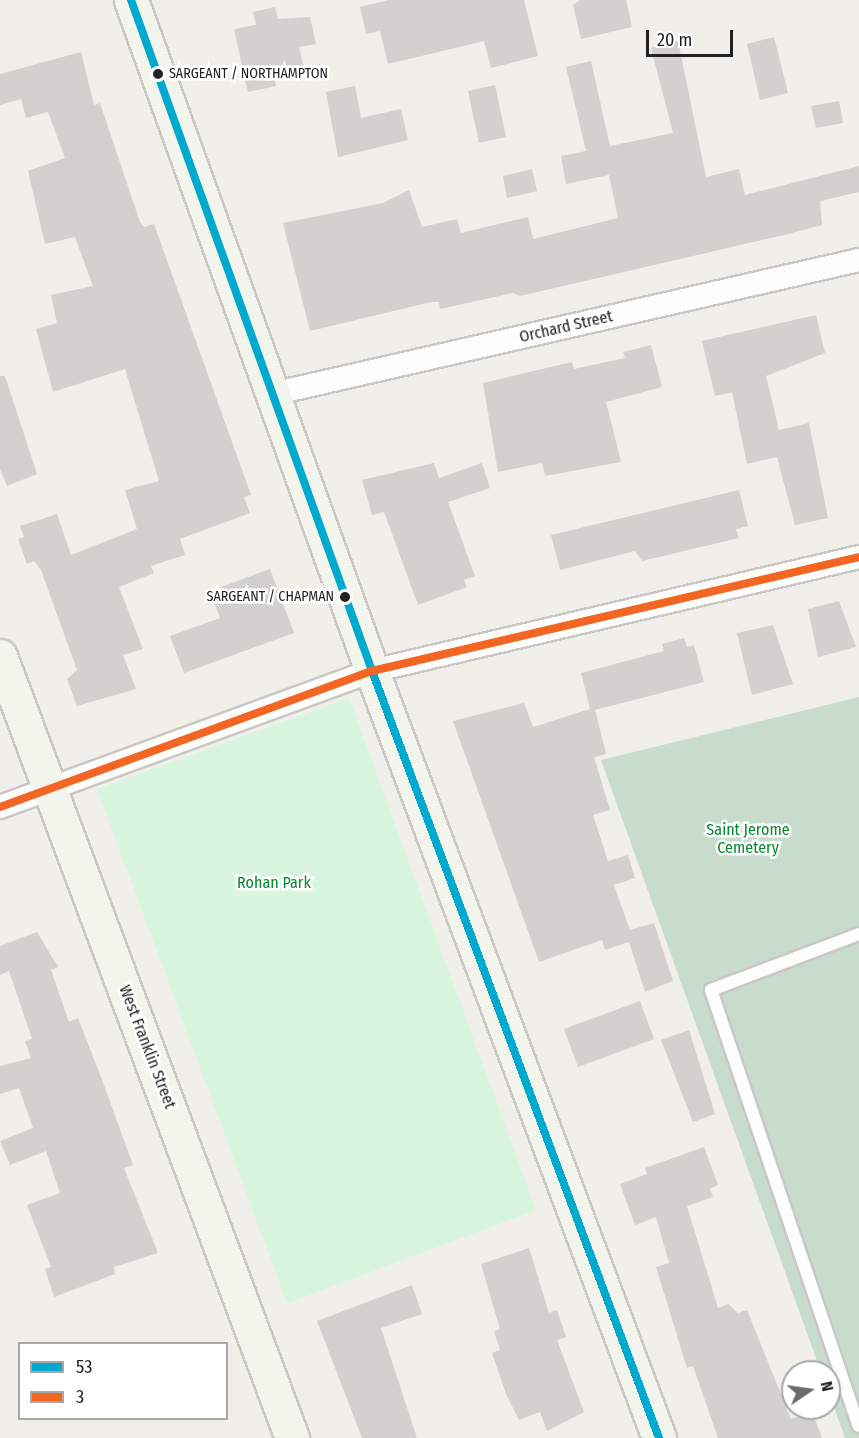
<!DOCTYPE html>
<style>
body{margin:0}
#map{position:relative;width:859px;height:1438px;overflow:hidden;background:#f0efea;font-family:"Fira Sans Condensed",sans-serif}
div>[style]{position:absolute}
.cemetery>*{inset:0;background:#c8dccd}
.park>*{inset:0;background:#d8f6df}
.building>*{inset:0;background:#d2d1cd}
.roads{filter:drop-shadow(2px 0 #c9c8c6) drop-shadow(-2px 0 #c9c8c6) drop-shadow(0 2px #c9c8c6) drop-shadow(0 -2px #c9c8c6)}
.lane>*{height:12px;margin:-6px;padding:0 6px;transform-origin:6px;border-radius:6px;background:#fdfdfc}
.street>*{height:22px;margin:-11px;padding:0 11px;transform-origin:11px;border-radius:11px;background:#fdfdfc}
.secondary>*{height:33px;margin:-16.5px;padding:0 16.5px;transform-origin:16.5px;border-radius:16.5px;background:#f3f5ec}
.bus-1>*{height:8px;margin:-4px;padding:0 4px;transform-origin:4px;border-radius:4px;background:#00a9ce}
.bus-2>*{height:8px;margin:-4px;padding:0 4px;transform-origin:4px;border-radius:4px;background:#f26522}
.dots>*{width:16px;height:16px;translate:-50% -50%;box-sizing:border-box;border:3px solid #fff;border-radius:50%}
span{translate:-50% -50%;white-space:nowrap;text-align:center;line-height:1.15;-webkit-text-stroke:5px #fff;paint-order:stroke}
.bus-label{font-size:14px;color:#222}
.left{translate:0 -50%;text-align:left}
.right{translate:-100% -50%;text-align:right}
.street-label{font-size:16px;color:#222}
.park-label{font-size:16px;color:#07882f}
.legend{position:absolute;left:18px;top:1342px;width:210px;height:78px;box-sizing:border-box;background:#fff;border:2px solid #a7a7a7;margin:0;padding:8px 10px;list-style:none;font-size:18px;color:#222}
.legend li{display:flex;align-items:center;gap:12px;height:30px}
.legend b{width:30px;border:2px solid #a7a7a7}
.north{position:absolute;left:781px;top:1360px;width:60px;height:60px;box-sizing:border-box;background:#fff;border:2px solid #a7a7a7;border-radius:50%;rotate:77deg;font-size:16px;font-weight:700;line-height:24px;text-align:center;color:#222}
.north::after{content:'';display:block;margin:auto;width:21px;height:27px;background:#6a6a68;clip-path:polygon(50% 0,100% 100%,50% 72%,0 100%)}
.scale{position:absolute;left:646px;top:30px;width:87px;height:27px;box-sizing:border-box;border:3px solid #222;border-top:0;padding-left:8px;font-size:18px;line-height:21px;white-space:nowrap;color:#222;-webkit-text-stroke:4px #fff;paint-order:stroke}
</style>
<div id="map">
<div class="cemetery">
<i style="clip-path:polygon(859px 697px,859px 1438px,845px 1438px,829px 1393px,829px 1372px,821px 1372px,601px 760px)"></i>
</div>
<div class="park">
<i style="clip-path:polygon(349px 698px,536px 1210px,287px 1303px,97px 789px)"></i>
</div>
<div class="building">
<i style="clip-path:polygon(389px 0,524px 0,538px 56px,491px 68px,484px 41px,388px 64px,380px 31px,366px 34px,360px 7px)"></i>
<i style="clip-path:polygon(580px 0,626px 0,632px 27px,581px 39px,573px 5px)"></i>
<i style="clip-path:polygon(275px 7px,278px 19px,310px 17px,316px 44px,299px 47px,305px 71px,274px 76px,276px 86px,248px 92px,234px 29px,256px 25px,253px 12px)"></i>
<i style="clip-path:polygon(774px 37px,788px 93px,760px 100px,747px 44px)"></i>
<i style="clip-path:polygon(678px 41px,706px 177px,739px 169px,745px 195px,859px 166px,859px 192px,820px 201px,822px 225px,784px 235px,520px 296px,513px 293px,440px 309px,439px 302px,431px 302px,310px 331px,283px 223px,383px 203px,409px 190px,422px 227px,457px 219px,461px 233px,528px 217px,533px 239px,618px 218px,609px 175px,566px 184px,561px 156px,586px 151px,566px 67px,591px 61px,610px 146px,673px 133px,651px 48px)"></i>
<i style="clip-path:polygon(81px 52px,94px 105px,100px 103px,140px 222px,144px 227px,154px 224px,251px 495px,244px 497px,250px 513px,180px 539px,185px 555px,151px 566px,154px 573px,119px 587px,143px 649px,123px 655px,136px 689px,77px 706px,67px 679px,77px 670px,41px 570px,34px 561px,27px 564px,18px 539px,24px 537px,20px 526px,57px 514px,71px 555px,137px 529px,125px 490px,159px 481px,125px 369px,53px 392px,36px 329px,57px 323px,51px 295px,93px 286px,75px 237px,45px 244px,28px 171px,65px 158px,48px 112px,26px 118px,21px 99px,0 105px,0 74px)"></i>
<i style="clip-path:polygon(495px 85px,506px 137px,479px 143px,468px 91px)"></i>
<i style="clip-path:polygon(355px 86px,361px 118px,401px 109px,408px 140px,338px 157px,326px 92px)"></i>
<i style="clip-path:polygon(839px 101px,843px 123px,816px 128px,811px 106px)"></i>
<i style="clip-path:polygon(532px 169px,537px 191px,507px 198px,503px 176px)"></i>
<i style="clip-path:polygon(816px 315px,825px 353px,766px 376px,779px 430px,809px 423px,828px 518px,795px 525px,777px 457px,747px 464px,732px 392px,715px 396px,702px 341px)"></i>
<i style="clip-path:polygon(651px 345px,662px 387px,606px 402px,621px 462px,545px 476px,542px 463px,498px 472px,483px 383px,572px 362px,574px 369px,625px 358px,623px 352px)"></i>
<i style="clip-path:polygon(0 376px,5px 376px,37px 474px,7px 486px,0 469px)"></i>
<i style="clip-path:polygon(434px 463px,439px 478px,482px 463px,490px 488px,448px 502px,475px 576px,464px 580px,467px 587px,418px 605px,384px 512px,372px 515px,362px 480px)"></i>
<i style="clip-path:polygon(739px 490px,748px 526px,736px 529px,739px 538px,642px 561px,635px 551px,560px 570px,551px 535px)"></i>
<i style="clip-path:polygon(270px 569px,294px 633px,184px 673px,170px 636px,220px 618px,210px 591px)"></i>
<i style="clip-path:polygon(839px 601px,856px 647px,818px 657px,808px 609px)"></i>
<i style="clip-path:polygon(773px 625px,793px 684px,752px 695px,737px 633px)"></i>
<i style="clip-path:polygon(684px 638px,687px 647px,694px 645px,704px 682px,595px 710px,606px 754px,594px 757px,610px 810px,593px 815px,608px 861px,628px 855px,635px 878px,614px 885px,630px 930px,654px 923px,673px 981px,645px 992px,629px 942px,605px 950px,602px 940px,539px 962px,453px 721px,524px 703px,533px 727px,590px 709px,581px 673px,664px 651px,662px 644px)"></i>
<i style="clip-path:polygon(37px 932px,58px 967px,51px 970px,69px 1022px,78px 1018px,101px 1077px,133px 1165px,124px 1168px,158px 1253px,114px 1267px,115px 1274px,54px 1297px,45px 1269px,51px 1267px,27px 1205px,60px 1193px,46px 1151px,10px 1165px,0 1141px,33px 1128px,19px 1088px,0 1094px,0 1066px,31px 1058px,25px 1041px,32px 1039px,9px 971px,0 975px,0 946px)"></i>
<i style="clip-path:polygon(640px 1001px,654px 1039px,578px 1067px,564px 1029px)"></i>
<i style="clip-path:polygon(689px 1030px,715px 1114px,693px 1122px,661px 1040px)"></i>
<i style="clip-path:polygon(704px 1147px,718px 1185px,710px 1189px,713px 1197px,687px 1206px,718px 1308px,728px 1304px,738px 1313px,747px 1310px,791px 1419px,812px 1411px,822px 1438px,718px 1438px,693px 1366px,687px 1368px,656px 1267px,669px 1263px,656px 1217px,635px 1225px,620px 1184px,647px 1174px,645px 1168px)"></i>
<i style="clip-path:polygon(529px 1248px,549px 1313px,557px 1310px,566px 1337px,557px 1340px,584px 1412px,547px 1431px,540px 1412px,519px 1420px,506px 1394px,492px 1353px,500px 1350px,494px 1331px,500px 1329px,481px 1264px)"></i>
<i style="clip-path:polygon(412px 1285px,422px 1314px,381px 1328px,417px 1438px,362px 1438px,317px 1321px)"></i>
</div>
<div class="roads">
<div class="lane">
<i style="left:859px;top:934px;width:158px;rotate:159.3deg"></i>
<i style="left:711px;top:990px;width:460px;rotate:71.3deg"></i>
</div>
<div class="street">
<i style="left:272px;top:394px;width:602px;rotate:-12.86deg"></i>
<i style="left:0;top:807px;width:396px;rotate:-20.1deg"></i>
<i style="left:372px;top:671px;width:500px;rotate:-13.17deg"></i>
</div>
<div class="secondary">
<i style="left:131px;top:0;width:713px;rotate:70.24deg"></i>
<i style="left:372px;top:671px;width:819px;rotate:69.48deg"></i>
<i style="left:0;top:656px;width:835px;rotate:69.52deg"></i>
</div>
</div>
<div class="bus-1">
<i style="left:131px;top:0;width:713px;rotate:70.24deg"></i>
<i style="left:372px;top:671px;width:819px;rotate:69.48deg"></i>
</div>
<div class="bus-2">
<i style="left:0;top:807px;width:396px;rotate:-20.1deg"></i>
<i style="left:372px;top:671px;width:500px;rotate:-13.17deg"></i>
</div>
<div class="dots">
<i style="left:158px;top:74px;background:#222"></i>
<i style="left:345px;top:597px;background:#222"></i>
</div>
<div class="bus-label">
<span class="left" style="left:169px;top:74px">SARGEANT / NORTHAMPTON</span>
<span class="right" style="left:334px;top:597px">SARGEANT / CHAPMAN</span>
</div>
<div class="street-label">
<span style="left:566px;top:327px;rotate:-13deg">Orchard Street</span>
<span style="left:147px;top:1047px;rotate:69deg">West Franklin Street</span>
</div>
<div class="park-label">
<span style="left:748px;top:839px">Saint Jerome<br>Cemetery</span>
<span style="left:274px;top:883px">Rohan Park</span>
</div>
<ul class="legend">
<li><b style="height:8px;background:#00a9ce"></b>53</li>
<li><b style="height:8px;background:#f26522"></b>3</li>
</ul>
<div class="north">N</div>
<div class="scale">20 m</div>
</div>
